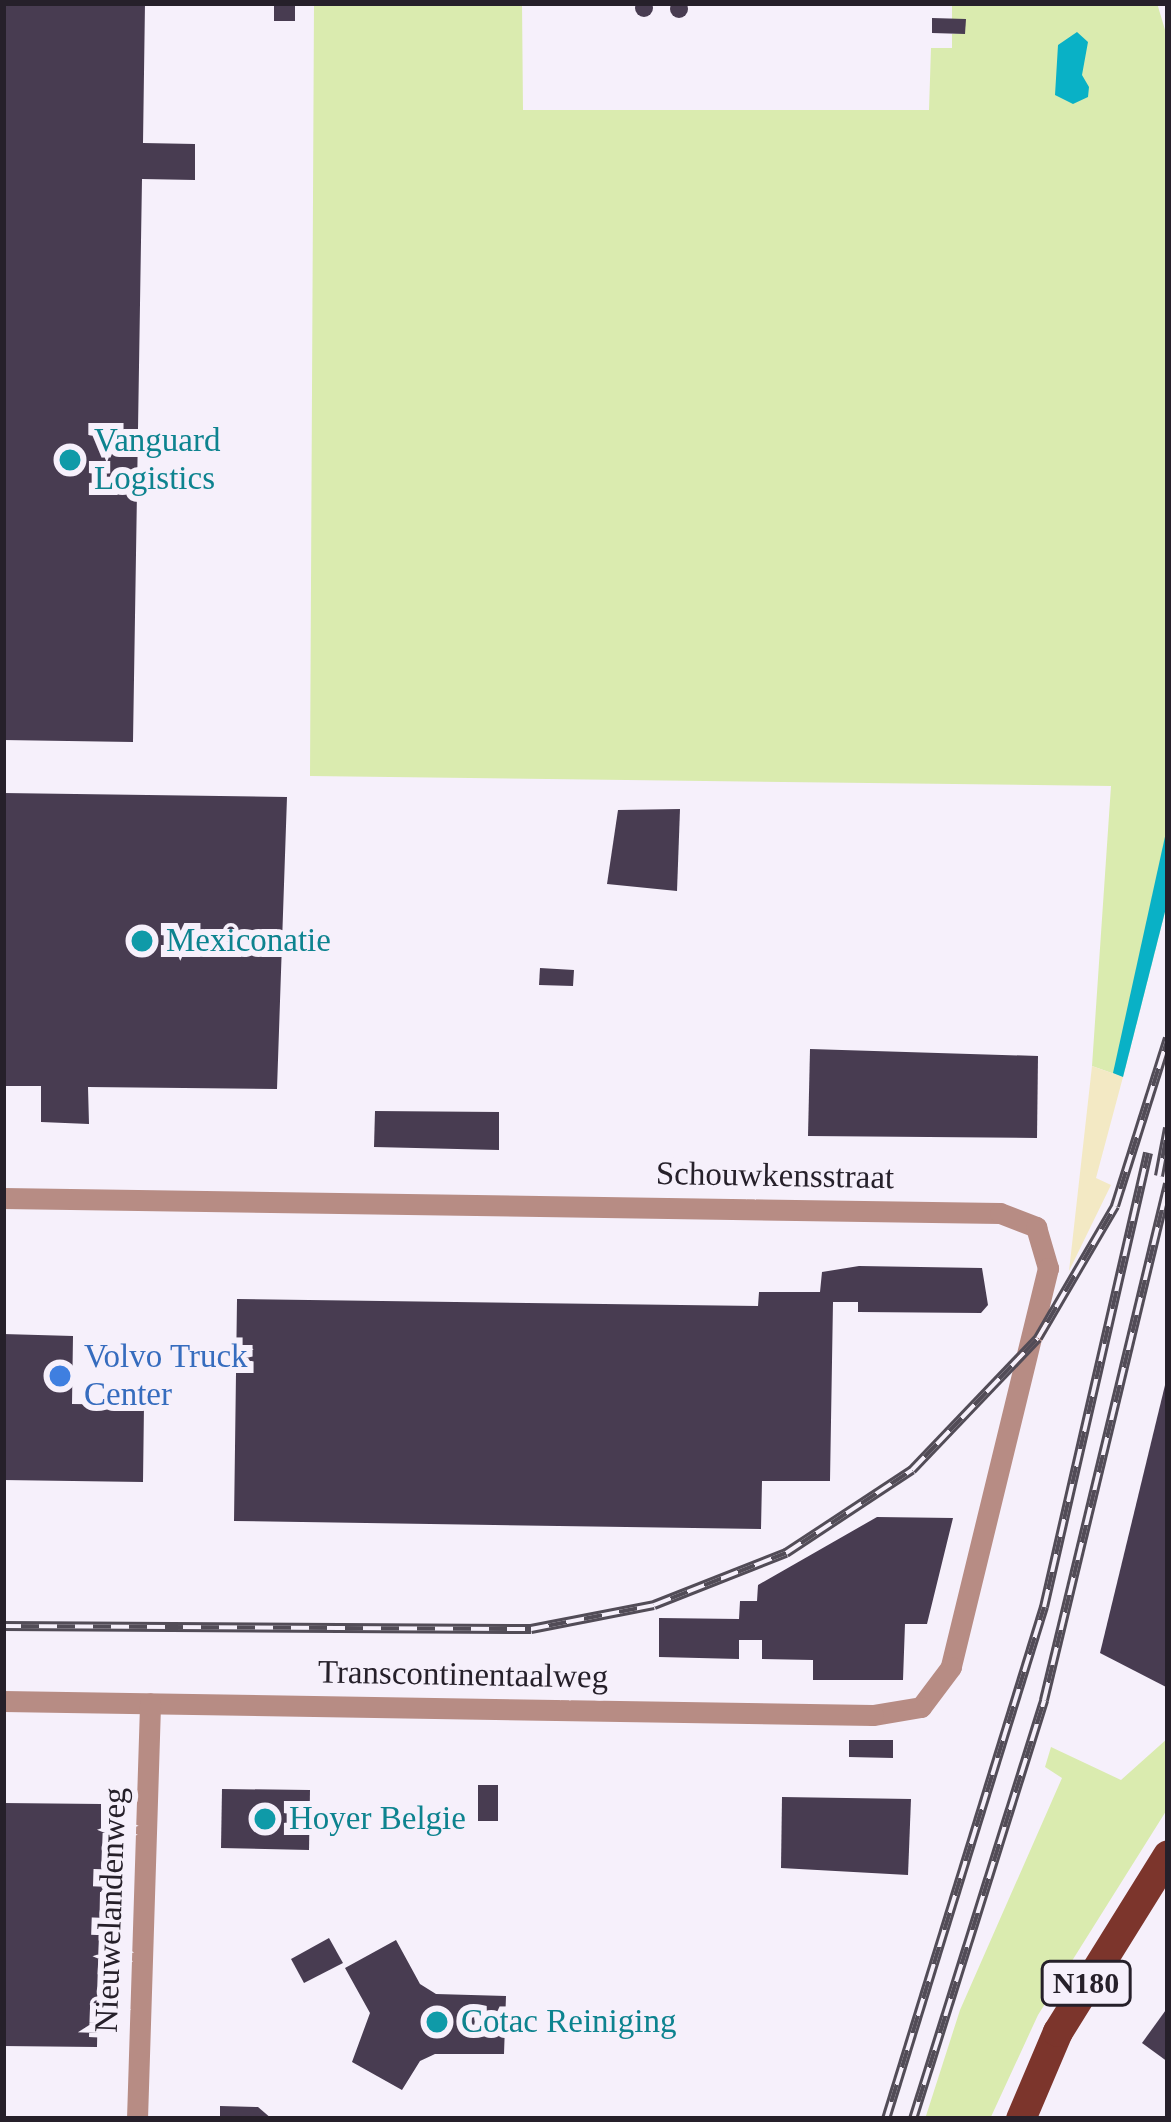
<!DOCTYPE html>
<style>
body{margin:0}
#map{position:relative;width:1171px;height:2122px;overflow:hidden;background:#f6f0fb;font-family:"Times New Roman",serif}
div>[style]{position:absolute}
.green>*{inset:0;background:#daebaf}
.sand>*{inset:0;background:#f3e9c4}
.water>*{inset:0;background:#09b1c6}
.building>*{inset:0;background:#483c51}
.round{border-radius:50%}
.street>*{height:21px;margin:-10.5px;padding:0 10.5px;transform-origin:10.5px;border-radius:10.5px;background:#b78c84}
.primary>*{height:30px;margin:-15px;padding:0 15px;transform-origin:15px;border-radius:15px;background:#7c352c}
.rail>*{height:10px;margin-top:-5px;transform-origin:0;background:repeating-linear-gradient(90deg,#f6f0fb 0 18px,#524c57 0 36px);box-sizing:border-box;border-block:3px solid #524c57}
.dots>*{width:33px;height:33px;translate:-50% -50%;box-sizing:border-box;border:6px solid #f6f0fb;border-radius:50%}
span{translate:-50% -50%;white-space:nowrap;text-align:center;line-height:1.15;-webkit-text-stroke:12px #f6f0fb;paint-order:stroke}
.shield-label span{padding:3px 9px;background:#f6f0fb;border:3px solid;border-radius:9px;-webkit-text-stroke-width:0}
.shield-label{font-size:30px;color:#26202a;font-weight:700}
.culture-label{font-size:33px;color:#0d838f}
.left{translate:0 -50%;text-align:left}
.street-label{font-size:33px;color:#26202a}
.shop-label{font-size:33px;color:#366cbe}
.frame{position:absolute;inset:0;border:6px solid #26202a;pointer-events:none}
</style>
<div id="map">
<div class="green">
<i style="clip-path:polygon(314px 3px,522px 3px,523px 110px,929px 110px,931px 48px,952px 48px,952px 34px,965px 33px,965px 19px,952px 19px,952px 3px,1157px 3px,1168px 40px,1168px 900px,1123px 1077px,1092px 1066px,1111px 786px,310px 776px)"></i>
<i style="clip-path:polygon(1168px 1738px,1168px 1808px,1038px 2015px,990px 2119px,925px 2119px,960px 2010px,1062px 1778px,1045px 1767px,1051px 1747px,1121px 1780px)"></i>
</div>
<div class="sand">
<i style="clip-path:polygon(1092px 1066px,1123px 1077px,1096px 1178px,1111px 1185px,1069px 1271px)"></i>
</div>
<div class="water">
<i style="clip-path:polygon(1077px 32px,1088px 42px,1082px 75px,1089px 87px,1088px 97px,1073px 104px,1055px 95px,1058px 45px)"></i>
<i style="clip-path:polygon(1168px 823px,1168px 900px,1123px 1077px,1113px 1073px)"></i>
</div>
<div class="building">
<i class="round" style="left:635px;top:-1px;width:18px;height:18px"></i>
<i class="round" style="left:670px;top:0;width:18px;height:18px"></i>
<i style="clip-path:polygon(3px 3px,145px 3px,143px 143px,195px 144px,195px 180px,142px 179px,133px 742px,3px 740px)"></i>
<i style="clip-path:polygon(274px 3px,295px 3px,295px 21px,274px 21px)"></i>
<i style="clip-path:polygon(932px 18px,966px 19px,965px 34px,932px 33px)"></i>
<i style="clip-path:polygon(3px 793px,287px 797px,277px 1089px,88px 1087px,89px 1124px,41px 1122px,41px 1086px,3px 1086px)"></i>
<i style="clip-path:polygon(680px 809px,677px 891px,607px 884px,618px 810px)"></i>
<i style="clip-path:polygon(540px 968px,574px 970px,573px 986px,539px 985px)"></i>
<i style="clip-path:polygon(810px 1049px,1038px 1056px,1037px 1138px,808px 1136px)"></i>
<i style="clip-path:polygon(375px 1111px,499px 1112px,499px 1150px,374px 1147px)"></i>
<i style="clip-path:polygon(859px 1266px,982px 1268px,988px 1305px,981px 1313px,858px 1312px,858px 1302px,833px 1302px,830px 1481px,762px 1481px,761px 1529px,234px 1521px,237px 1299px,758px 1306px,759px 1292px,820px 1292px,822px 1272px)"></i>
<i style="clip-path:polygon(3px 1334px,73px 1336px,72px 1404px,144px 1405px,143px 1482px,3px 1480px)"></i>
<i style="clip-path:polygon(1166px 1381px,1168px 1381px,1168px 1688px,1100px 1653px)"></i>
<i style="clip-path:polygon(877px 1517px,953px 1518px,927px 1624px,905px 1624px,903px 1680px,813px 1680px,813px 1660px,762px 1659px,762px 1640px,739px 1640px,739px 1659px,659px 1657px,659px 1618px,739px 1619px,740px 1601px,757px 1601px,758px 1585px)"></i>
<i style="clip-path:polygon(849px 1740px,893px 1740px,893px 1758px,849px 1757px)"></i>
<i style="clip-path:polygon(478px 1785px,498px 1785px,498px 1821px,478px 1821px)"></i>
<i style="clip-path:polygon(222px 1789px,310px 1790px,309px 1850px,221px 1848px)"></i>
<i style="clip-path:polygon(782px 1797px,911px 1799px,908px 1875px,781px 1868px)"></i>
<i style="clip-path:polygon(3px 1803px,101px 1804px,101px 1830px,119px 1831px,117px 1891px,100px 1892px,97px 2047px,3px 2046px)"></i>
<i style="clip-path:polygon(329px 1938px,343px 1963px,304px 1983px,291px 1959px)"></i>
<i style="clip-path:polygon(396px 1940px,420px 1984px,436px 1994px,506px 1996px,504px 2054px,435px 2054px,420px 2061px,402px 2090px,352px 2062px,370px 2013px,345px 1968px)"></i>
<i style="clip-path:polygon(1168px 2007px,1168px 2062px,1142px 2043px)"></i>
<i style="clip-path:polygon(220px 2106px,258px 2107px,272px 2119px,220px 2119px)"></i>
</div>
<div class="street">
<i style="left:3px;top:1198px;width:997px;rotate:0.86deg"></i>
<i style="left:1000px;top:1213px;width:39px;rotate:21deg"></i>
<i style="left:1036px;top:1227px;width:43px;rotate:73.7deg"></i>
<i style="left:1048px;top:1268px;width:411px;rotate:103.7deg"></i>
<i style="left:951px;top:1667px;width:50px;rotate:126.9deg"></i>
<i style="left:921px;top:1707px;width:49px;rotate:170.5deg"></i>
<i style="left:873px;top:1715px;width:870px;rotate:-179.08deg"></i>
<i style="left:137px;top:2119px;width:416px;rotate:-88.2deg"></i>
</div>
<div class="primary">
<i style="left:1021px;top:2119px;width:95px;rotate:-67deg"></i>
<i style="left:1058px;top:2032px;width:208px;rotate:-58.1deg"></i>
</div>
<div class="rail">
<i style="left:1159px;top:1176px;width:49px;rotate:-79.4deg"></i>
<i style="left:3px;top:1626px;width:528px;rotate:0.33deg"></i>
<i style="left:531px;top:1629px;width:125px;rotate:-11deg"></i>
<i style="left:654px;top:1605px;width:142px;rotate:-21.5deg"></i>
<i style="left:786px;top:1553px;width:151px;rotate:-33.4deg"></i>
<i style="left:912px;top:1470px;width:182px;rotate:-46.3deg"></i>
<i style="left:1038px;top:1338px;width:153px;rotate:-59.7deg"></i>
<i style="left:1115px;top:1206px;width:176px;rotate:-72.5deg"></i>
<i style="left:886px;top:2119px;width:536px;rotate:-72.85deg"></i>
<i style="left:1044px;top:1607px;width:466px;rotate:-77.1deg"></i>
<i style="left:913px;top:2119px;width:439px;rotate:-72.6deg"></i>
<i style="left:1044px;top:1700px;width:531px;rotate:-76.49deg"></i>
</div>
<div class="dots">
<i style="left:70px;top:460px;background:#0f9aa8"></i>
<i style="left:142px;top:941px;background:#0f9aa8"></i>
<i style="left:60px;top:1376px;background:#3f7fe0"></i>
<i style="left:265px;top:1819px;background:#0f9aa8"></i>
<i style="left:437px;top:2022px;background:#0f9aa8"></i>
</div>
<div class="shield-label">
<span style="left:1086px;top:1983px">N180</span>
</div>
<div class="culture-label">
<span class="left" style="left:94px;top:460px">Vanguard<br>Logistics</span>
<span class="left" style="left:166px;top:941px">Mexiconatie</span>
<span class="left" style="left:289px;top:1819px">Hoyer Belgie</span>
<span class="left" style="left:461px;top:2022px">Cotac Reiniging</span>
</div>
<div class="street-label">
<span style="left:775px;top:1176px;rotate:1deg">Schouwkensstraat</span>
<span style="left:463px;top:1675px;rotate:1deg">Transcontinentaalweg</span>
<span style="left:111px;top:1910px;rotate:-88deg">Nieuwelandenweg</span>
</div>
<div class="shop-label">
<span class="left" style="left:84px;top:1376px">Volvo Truck<br>Center</span>
</div>
<div class="frame"></div>
</div>
